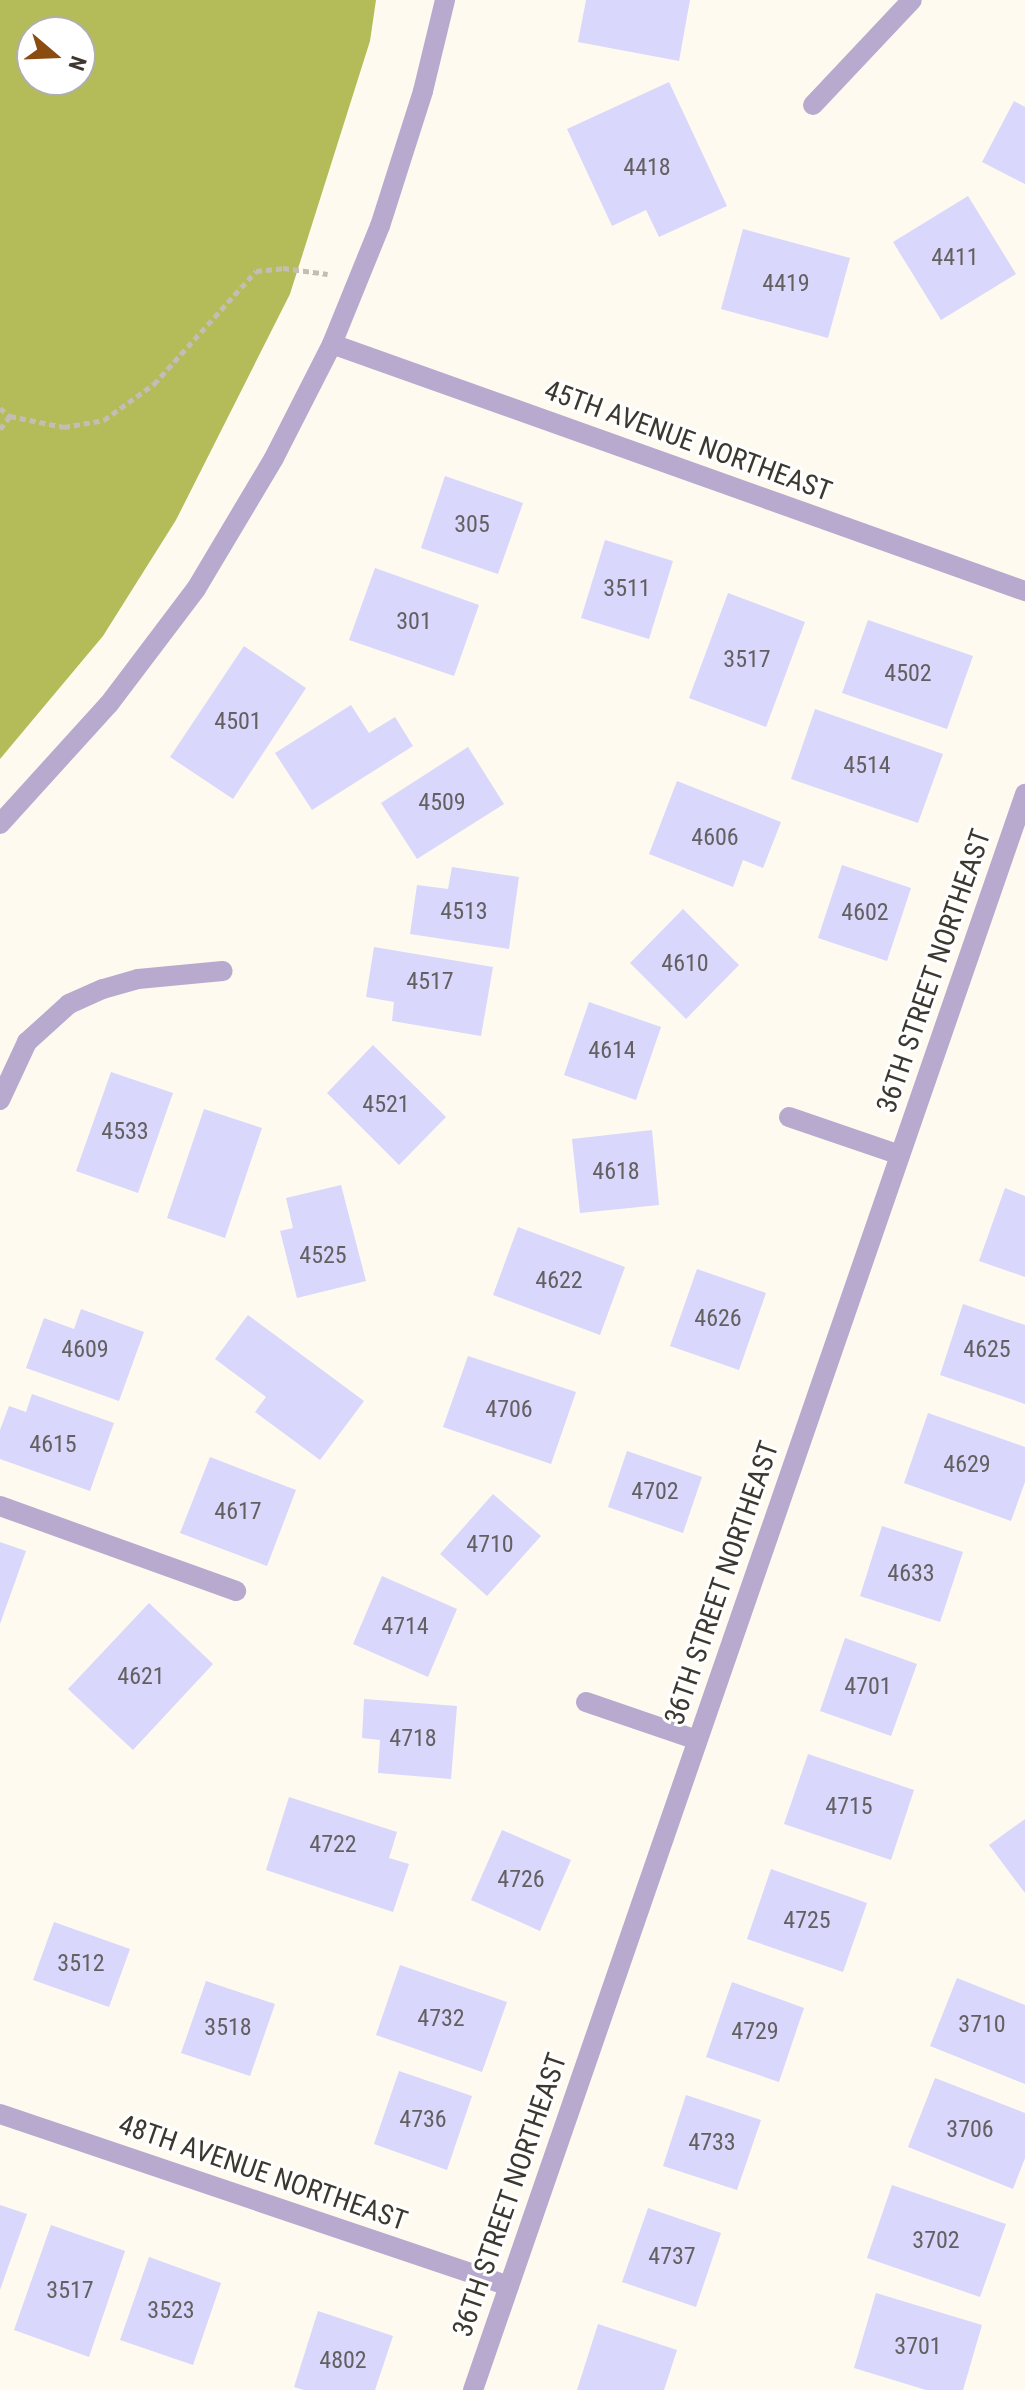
<!DOCTYPE html>
<style>
body{margin:0}
#map{position:relative;width:1025px;height:2390px;overflow:hidden;background:#fefaf0;font-family:"Roboto Condensed",sans-serif}
div>[style]{position:absolute}
.forest>*{inset:0;background:#b3bc58}
.building>*{inset:0;background:#d9d7fb}
.path>*{height:5px;margin-top:-2.5px;transform-origin:0;background:repeating-linear-gradient(90deg,#c3beb5 0 6px,transparent 0 10px)}
.service>*{height:20px;margin:-10px;padding:0 10px;transform-origin:10px;border-radius:10px;background:#b8a9cf}
.minor>*{height:20px;margin:-10px;padding:0 10px;transform-origin:10px;border-radius:10px;background:#b8a9cf}
.tertiary>*{height:20px;margin:-10px;padding:0 10px;transform-origin:10px;border-radius:10px;background:#b8a9cf}
span{translate:-50% -50%;white-space:nowrap;text-align:center;line-height:1.15;-webkit-text-stroke:6px #fff;paint-order:stroke}
.number-label{font-size:24px;color:#646062}
.number-label span{-webkit-text-stroke-width:0}
.street-label{font-size:28px;color:#3d382f}
.north{position:absolute;left:16px;top:16px;width:80px;height:80px;box-sizing:border-box;background:#fff;border:2px solid #b1afac;border-radius:50%;rotate:109deg;font-size:22px;font-weight:700;line-height:32px;text-align:center;color:#3d382f}
.north::after{content:'';display:block;margin:auto;width:28px;height:36px;background:#8b4c11;clip-path:polygon(50% 0,100% 100%,50% 72%,0 100%)}
</style>
<div id="map">
<div class="forest">
<i style="clip-path:polygon(evenodd,0 0,376px 0,370px 41px,290px 294px,176px 520px,103px 636px,0 759px,0 0,32px 32px,80px 32px,80px 80px,32px 80px,32px 32px)"></i>
</div>
<div class="building">
<i style="clip-path:polygon(586px 0,690px 0,679px 61px,578px 42px)"></i>
<i style="clip-path:polygon(669px 82px,727px 206px,659px 237px,646px 210px,612px 226px,567px 129px)"></i>
<i style="clip-path:polygon(1014px 101px,1025px 107px,1025px 184px,982px 162px)"></i>
<i style="clip-path:polygon(968px 196px,1016px 274px,941px 320px,893px 242px)"></i>
<i style="clip-path:polygon(743px 229px,850px 258px,828px 338px,721px 309px)"></i>
<i style="clip-path:polygon(445px 476px,523px 503px,498px 574px,421px 548px)"></i>
<i style="clip-path:polygon(605px 540px,673px 561px,649px 639px,581px 618px)"></i>
<i style="clip-path:polygon(375px 568px,479px 605px,454px 676px,349px 640px)"></i>
<i style="clip-path:polygon(728px 593px,805px 622px,766px 727px,689px 698px)"></i>
<i style="clip-path:polygon(868px 620px,973px 656px,947px 729px,842px 693px)"></i>
<i style="clip-path:polygon(244px 646px,306px 688px,233px 799px,170px 757px)"></i>
<i style="clip-path:polygon(351px 705px,369px 733px,395px 717px,413px 746px,312px 810px,275px 753px)"></i>
<i style="clip-path:polygon(815px 709px,943px 754px,918px 823px,791px 779px)"></i>
<i style="clip-path:polygon(468px 747px,504px 804px,417px 859px,381px 803px)"></i>
<i style="clip-path:polygon(677px 781px,781px 822px,763px 868px,743px 860px,733px 887px,649px 854px)"></i>
<i style="clip-path:polygon(842px 865px,911px 888px,887px 961px,818px 938px)"></i>
<i style="clip-path:polygon(452px 867px,519px 877px,509px 949px,410px 934px,417px 885px,448px 889px)"></i>
<i style="clip-path:polygon(683px 909px,739px 965px,686px 1019px,630px 963px)"></i>
<i style="clip-path:polygon(374px 947px,493px 967px,481px 1036px,392px 1021px,394px 1002px,366px 997px)"></i>
<i style="clip-path:polygon(589px 1002px,661px 1027px,636px 1100px,564px 1075px)"></i>
<i style="clip-path:polygon(373px 1045px,446px 1117px,399px 1165px,327px 1093px)"></i>
<i style="clip-path:polygon(111px 1072px,173px 1093px,138px 1193px,76px 1171px)"></i>
<i style="clip-path:polygon(204px 1109px,262px 1128px,225px 1238px,167px 1218px)"></i>
<i style="clip-path:polygon(652px 1130px,659px 1205px,580px 1213px,572px 1139px)"></i>
<i style="clip-path:polygon(341px 1185px,366px 1281px,297px 1298px,280px 1231px,293px 1228px,286px 1198px)"></i>
<i style="clip-path:polygon(1005px 1188px,1025px 1196px,1025px 1277px,979px 1261px)"></i>
<i style="clip-path:polygon(518px 1227px,625px 1267px,600px 1335px,493px 1295px)"></i>
<i style="clip-path:polygon(697px 1269px,766px 1293px,739px 1370px,670px 1346px)"></i>
<i style="clip-path:polygon(963px 1304px,1025px 1325px,1025px 1404px,940px 1375px)"></i>
<i style="clip-path:polygon(81px 1309px,144px 1332px,119px 1401px,26px 1368px,44px 1318px,74px 1329px)"></i>
<i style="clip-path:polygon(248px 1315px,364px 1401px,320px 1460px,255px 1412px,266px 1397px,215px 1359px)"></i>
<i style="clip-path:polygon(468px 1356px,576px 1392px,551px 1464px,443px 1427px)"></i>
<i style="clip-path:polygon(32px 1394px,114px 1423px,90px 1491px,0 1459px,0 1430px,9px 1406px,26px 1412px)"></i>
<i style="clip-path:polygon(928px 1413px,1025px 1447px,1025px 1482px,1011px 1521px,904px 1483px)"></i>
<i style="clip-path:polygon(627px 1451px,702px 1477px,683px 1533px,608px 1507px)"></i>
<i style="clip-path:polygon(210px 1457px,296px 1490px,267px 1566px,180px 1533px)"></i>
<i style="clip-path:polygon(493px 1494px,541px 1536px,487px 1596px,440px 1554px)"></i>
<i style="clip-path:polygon(882px 1526px,963px 1552px,940px 1622px,860px 1596px)"></i>
<i style="clip-path:polygon(0 1542px,26px 1551px,0 1624px)"></i>
<i style="clip-path:polygon(382px 1576px,457px 1609px,428px 1677px,353px 1644px)"></i>
<i style="clip-path:polygon(149px 1603px,213px 1664px,133px 1750px,68px 1689px)"></i>
<i style="clip-path:polygon(845px 1638px,917px 1664px,891px 1736px,820px 1711px)"></i>
<i style="clip-path:polygon(364px 1699px,457px 1706px,451px 1779px,378px 1773px,380px 1740px,362px 1738px)"></i>
<i style="clip-path:polygon(808px 1754px,914px 1790px,891px 1860px,784px 1824px)"></i>
<i style="clip-path:polygon(289px 1797px,397px 1832px,389px 1858px,409px 1864px,393px 1912px,266px 1870px)"></i>
<i style="clip-path:polygon(1025px 1819px,1025px 1893px,989px 1845px)"></i>
<i style="clip-path:polygon(502px 1830px,571px 1860px,540px 1931px,471px 1900px)"></i>
<i style="clip-path:polygon(771px 1869px,867px 1903px,843px 1972px,747px 1939px)"></i>
<i style="clip-path:polygon(54px 1922px,130px 1949px,109px 2007px,33px 1980px)"></i>
<i style="clip-path:polygon(400px 1965px,507px 2002px,482px 2072px,376px 2035px)"></i>
<i style="clip-path:polygon(957px 1978px,1025px 2005px,1025px 2084px,930px 2046px)"></i>
<i style="clip-path:polygon(206px 1981px,275px 2004px,250px 2076px,181px 2053px)"></i>
<i style="clip-path:polygon(732px 1982px,804px 2008px,779px 2082px,706px 2057px)"></i>
<i style="clip-path:polygon(399px 2071px,472px 2096px,447px 2170px,374px 2144px)"></i>
<i style="clip-path:polygon(935px 2078px,1025px 2113px,1025px 2158px,1013px 2189px,908px 2147px)"></i>
<i style="clip-path:polygon(686px 2095px,761px 2120px,737px 2190px,663px 2166px)"></i>
<i style="clip-path:polygon(892px 2185px,1006px 2224px,980px 2297px,867px 2258px)"></i>
<i style="clip-path:polygon(0 2205px,27px 2214px,0 2290px)"></i>
<i style="clip-path:polygon(648px 2208px,721px 2233px,696px 2307px,622px 2282px)"></i>
<i style="clip-path:polygon(51px 2225px,125px 2251px,89px 2357px,14px 2330px)"></i>
<i style="clip-path:polygon(149px 2257px,221px 2283px,193px 2365px,120px 2340px)"></i>
<i style="clip-path:polygon(876px 2293px,982px 2325px,963px 2390px,926px 2390px,854px 2368px)"></i>
<i style="clip-path:polygon(318px 2311px,393px 2336px,375px 2390px,304px 2390px,294px 2387px)"></i>
<i style="clip-path:polygon(598px 2324px,677px 2350px,664px 2390px,577px 2390px)"></i>
</div>
<div class="path">
<i style="left:0;top:408px;width:13px;rotate:39deg"></i>
<i style="left:10px;top:416px;width:55px;rotate:11.5deg"></i>
<i style="left:64px;top:427px;width:41px;rotate:-9.9deg"></i>
<i style="left:104px;top:420px;width:62px;rotate:-35.8deg"></i>
<i style="left:154px;top:384px;width:152px;rotate:-47.9deg"></i>
<i style="left:256px;top:271px;width:27px;rotate:-6deg"></i>
<i style="left:283px;top:268px;width:45px;rotate:7.6deg"></i>
<i style="left:0;top:429px;width:16px;rotate:-52deg"></i>
</div>
<div class="service">
<i style="left:789px;top:1117px;width:117px;rotate:18.9deg"></i>
<i style="left:0;top:1506px;width:251px;rotate:19.8deg"></i>
<i style="left:586px;top:1702px;width:117px;rotate:18.9deg"></i>
</div>
<div class="minor">
<i style="left:813px;top:105px;width:144px;rotate:-46.7deg"></i>
<i style="left:0;top:1100px;width:64px;rotate:-65deg"></i>
<i style="left:27px;top:1042px;width:57px;rotate:-42.1deg"></i>
<i style="left:69px;top:1004px;width:37px;rotate:-24deg"></i>
<i style="left:103px;top:989px;width:36px;rotate:-16deg"></i>
<i style="left:138px;top:979px;width:85px;rotate:-5.4deg"></i>
<i style="left:0;top:2114px;width:537px;rotate:18.67deg"></i>
<i style="left:473px;top:2390px;width:1689px;rotate:-70.92deg"></i>
</div>
<div class="tertiary">
<i style="left:332px;top:344px;width:736px;rotate:19.62deg"></i>
<i style="left:0;top:824px;width:162px;rotate:-47.8deg"></i>
<i style="left:109px;top:704px;width:144px;rotate:-52.9deg"></i>
<i style="left:196px;top:589px;width:152px;rotate:-59.2deg"></i>
<i style="left:274px;top:458px;width:128px;rotate:-63deg"></i>
<i style="left:332px;top:344px;width:127px;rotate:-67.9deg"></i>
<i style="left:380px;top:226px;width:142px;rotate:-72.3deg"></i>
<i style="left:423px;top:91px;width:94px;rotate:-76.4deg"></i>
</div>
<div class="number-label">
<span style="left:647px;top:168px">4418</span>
<span style="left:955px;top:258px">4411</span>
<span style="left:786px;top:284px">4419</span>
<span style="left:472px;top:525px">305</span>
<span style="left:627px;top:589px">3511</span>
<span style="left:414px;top:622px">301</span>
<span style="left:747px;top:660px">3517</span>
<span style="left:908px;top:674px">4502</span>
<span style="left:238px;top:722px">4501</span>
<span style="left:867px;top:766px">4514</span>
<span style="left:442px;top:803px">4509</span>
<span style="left:715px;top:838px">4606</span>
<span style="left:464px;top:912px">4513</span>
<span style="left:865px;top:913px">4602</span>
<span style="left:685px;top:964px">4610</span>
<span style="left:430px;top:982px">4517</span>
<span style="left:612px;top:1051px">4614</span>
<span style="left:386px;top:1105px">4521</span>
<span style="left:125px;top:1132px">4533</span>
<span style="left:616px;top:1172px">4618</span>
<span style="left:323px;top:1256px">4525</span>
<span style="left:559px;top:1281px">4622</span>
<span style="left:718px;top:1319px">4626</span>
<span style="left:85px;top:1350px">4609</span>
<span style="left:987px;top:1350px">4625</span>
<span style="left:509px;top:1410px">4706</span>
<span style="left:53px;top:1445px">4615</span>
<span style="left:967px;top:1465px">4629</span>
<span style="left:655px;top:1492px">4702</span>
<span style="left:238px;top:1512px">4617</span>
<span style="left:490px;top:1545px">4710</span>
<span style="left:911px;top:1574px">4633</span>
<span style="left:405px;top:1627px">4714</span>
<span style="left:141px;top:1677px">4621</span>
<span style="left:868px;top:1687px">4701</span>
<span style="left:413px;top:1739px">4718</span>
<span style="left:849px;top:1807px">4715</span>
<span style="left:333px;top:1845px">4722</span>
<span style="left:521px;top:1880px">4726</span>
<span style="left:807px;top:1921px">4725</span>
<span style="left:81px;top:1964px">3512</span>
<span style="left:441px;top:2019px">4732</span>
<span style="left:982px;top:2025px">3710</span>
<span style="left:228px;top:2028px">3518</span>
<span style="left:755px;top:2032px">4729</span>
<span style="left:423px;top:2120px">4736</span>
<span style="left:970px;top:2130px">3706</span>
<span style="left:712px;top:2143px">4733</span>
<span style="left:936px;top:2241px">3702</span>
<span style="left:672px;top:2257px">4737</span>
<span style="left:70px;top:2291px">3517</span>
<span style="left:171px;top:2311px">3523</span>
<span style="left:918px;top:2347px">3701</span>
<span style="left:343px;top:2361px">4802</span>
</div>
<div class="street-label">
<span style="left:688px;top:441px;rotate:20deg">45TH AVENUE NORTHEAST</span>
<span style="left:934px;top:971px;rotate:-71deg">36TH STREET NORTHEAST</span>
<span style="left:722px;top:1583px;rotate:-71deg">36TH STREET NORTHEAST</span>
<span style="left:263px;top:2173px;rotate:19deg">48TH AVENUE NORTHEAST</span>
<span style="left:510px;top:2195px;rotate:-71deg">36TH STREET NORTHEAST</span>
</div>
<div class="north">N</div>
</div>
